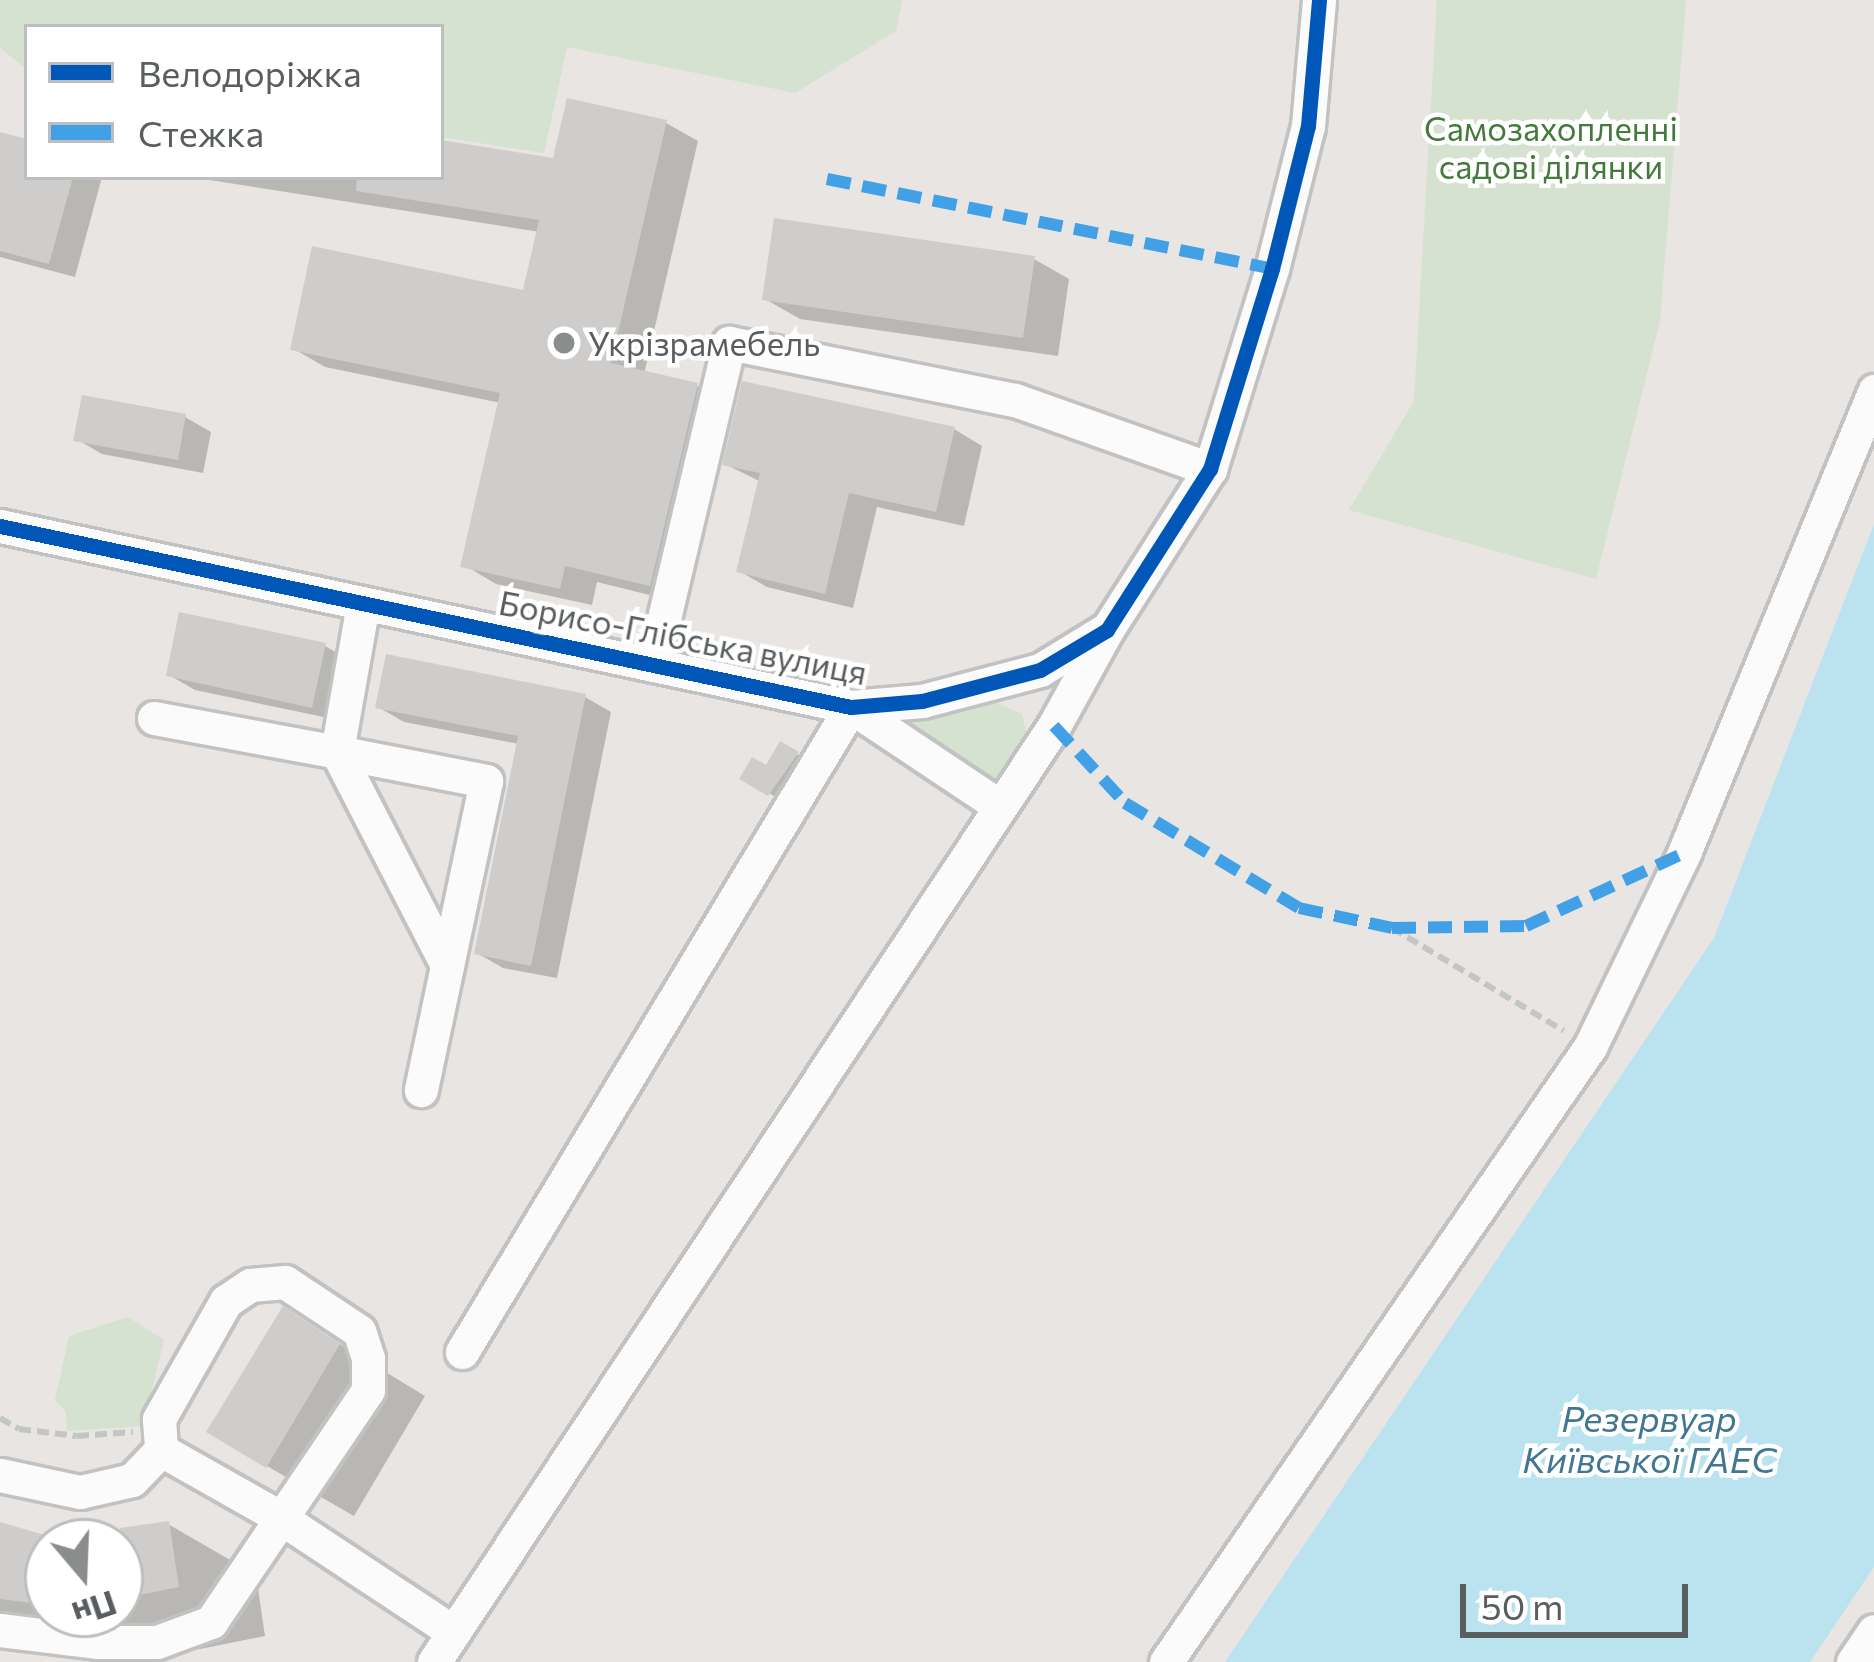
<!DOCTYPE html>
<meta charset="utf-8">
<style>
body{margin:0}
#map{position:relative;width:1874px;height:1662px;overflow:hidden;background:#e8e5e2;font-family:Commissioner,sans-serif}
div>[style]{position:absolute}
.green>*{inset:0;background:#d4e2cf}
.water>*{inset:0;background:#bae2ef}
.shadow>*{inset:0;background:#0003}
.building>*{inset:0;background:#cfcdcb}
.path>*{height:6px;margin-top:-3px;transform-origin:0;background:repeating-linear-gradient(90deg,#c2c6c4 0 12px,transparent 0 18px)}
.roads{filter:drop-shadow(3px 0 #c2c2c2) drop-shadow(-3px 0 #c2c2c2) drop-shadow(0 3px #c2c2c2) drop-shadow(0 -3px #c2c2c2)}
.minor>*{height:33px;margin:-16.5px;padding:0 16.5px;transform-origin:16.5px;border-radius:16.5px;background:#fcfbfb}
.quiet>*{height:12px;margin-top:-6px;transform-origin:0;background:repeating-linear-gradient(90deg,#42a1e6 0 24px,transparent 0 36px)}
.cycleway>*{height:15px;margin:-7.5px;padding:0 7.5px;transform-origin:7.5px;border-radius:7.5px;background:#0057b8}
.dots>*{width:33px;height:33px;translate:-50% -50%;box-sizing:border-box;border:6px solid #fff;border-radius:50%}
span{translate:-50% -50%;white-space:nowrap;text-align:center;line-height:1.15;-webkit-text-stroke:9px #fff;paint-order:stroke}
.park-label{font-size:33px;color:#447b3c}
.poi-label{font-size:33px;color:#595d5f}
.left{translate:0 -50%;text-align:left}
.street-label{font-size:33px;color:#595d5f}
.water-label{font-size:36px;color:#417793;font-style:italic}
.legend{position:absolute;left:24px;top:24px;width:420px;height:156px;box-sizing:border-box;background:#fff;border:3px solid #bdbebf;margin:0;padding:15px 21px;list-style:none;font-size:36px;color:#595d5f}
.legend li{display:flex;align-items:center;gap:24px;height:60px}
.legend b{width:60px;border:3px solid #bdbebf}
.north{position:absolute;left:24px;top:1518px;width:120px;height:120px;box-sizing:border-box;background:#fff;border:3px solid #bdbebf;border-radius:50%;rotate:161deg;font-size:33px;font-weight:700;line-height:48px;text-align:center;color:#595d5f}
.north::after{content:'';display:block;margin:auto;width:42px;height:54px;background:#8b8d8d;clip-path:polygon(50% 0,100% 100%,50% 72%,0 100%)}
.scale{position:absolute;left:1460px;top:1584px;width:228px;height:54px;box-sizing:border-box;border:6px solid #595d5f;border-top:0;padding-left:15px;font-size:36px;line-height:42px;white-space:nowrap;color:#595d5f;-webkit-text-stroke:9px #fff;paint-order:stroke}
</style>
<div id="map">
<div class="green">
<i style="clip-path:polygon(0 0,902px 0,896px 31px,795px 93px,567px 47px,544px 153px,441px 137px,441px 27px,27px 27px,27px 69px,0 48px)"></i>
<i style="clip-path:polygon(1437px 0,1686px 0,1660px 320px,1596px 579px,1349px 510px,1414px 401px)"></i>
<i style="clip-path:polygon(995px 702px,1022px 714px,1026px 731px,1016px 757px,990px 783px,909px 723px)"></i>
<i style="clip-path:polygon(128px 1317px,164px 1340px,143px 1426px,67px 1431px,66px 1412px,55px 1400px,69px 1336px)"></i>
</div>
<div class="water">
<i style="clip-path:polygon(1874px 524px,1874px 1567px,1810px 1662px,1225px 1662px,1714px 938px)"></i>
</div>
<div class="shadow">
<i style="clip-path:polygon(666px 123px,698px 141px,644px 374px,697px 386px,729px 404px,682px 603px,597px 582px,592px 605px,496px 584px,464px 565px,501px 403px,325px 367px,294px 349px,526px 293px,540px 232px,190px 177px,441px 177px,441px 144px,556px 161px)"></i>
<i style="clip-path:polygon(0 135px,27px 142px,27px 177px,102px 177px,75px 277px,0 257px)"></i>
<i style="clip-path:polygon(1034px 259px,1069px 279px,1058px 356px,800px 319px,765px 299px)"></i>
<i style="clip-path:polygon(185px 417px,211px 432px,203px 473px,102px 454px,76px 439px)"></i>
<i style="clip-path:polygon(954px 429px,982px 446px,964px 526px,877px 507px,853px 608px,767px 587px,739px 571px,761px 482px,725px 464px)"></i>
<i style="clip-path:polygon(325px 646px,351px 661px,338px 720px,195px 690px,169px 675px)"></i>
<i style="clip-path:polygon(585px 697px,611px 712px,557px 978px,503px 968px,477px 953px,519px 744px,404px 722px,378px 707px)"></i>
<i style="clip-path:polygon(781px 745px,814px 764px,786px 803px,743px 778px,767px 769px)"></i>
<i style="clip-path:polygon(284px 1310px,425px 1396px,354px 1516px,267px 1466px)"></i>
<i style="clip-path:polygon(evenodd,168px 1524px,256px 1575px,265px 1636px,195px 1650px,123px 1654px,60px 1642px,0 1611px,0 1525px,54px 1540px,168px 1524px,48px 1542px,120px 1542px,120px 1614px,48px 1614px,48px 1542px)"></i>
</div>
<div class="building">
<i style="clip-path:polygon(567px 98px,667px 120px,611px 363px,698px 383px,650px 586px,565px 566px,560px 589px,460px 567px,500px 393px,290px 350px,312px 246px,523px 290px,539px 220px,356px 191px,357px 177px,441px 177px,441px 140px,553px 158px)"></i>
<i style="clip-path:polygon(0 132px,27px 139px,27px 177px,73px 177px,49px 264px,0 251px)"></i>
<i style="clip-path:polygon(774px 218px,1035px 256px,1023px 338px,762px 300px)"></i>
<i style="clip-path:polygon(742px 381px,955px 427px,936px 512px,849px 493px,825px 594px,736px 572px,760px 473px,722px 465px)"></i>
<i style="clip-path:polygon(82px 395px,186px 414px,178px 460px,73px 441px)"></i>
<i style="clip-path:polygon(179px 612px,326px 643px,312px 708px,166px 676px)"></i>
<i style="clip-path:polygon(386px 654px,586px 694px,531px 966px,474px 954px,518px 736px,375px 708px)"></i>
<i style="clip-path:polygon(780px 741px,799px 752px,768px 796px,739px 779px,752px 757px,766px 765px)"></i>
<i style="clip-path:polygon(283px 1306px,340px 1344px,266px 1468px,206px 1432px)"></i>
<i style="clip-path:polygon(169px 1521px,179px 1587px,120px 1599px,120px 1528px)"></i>
<i style="clip-path:polygon(0 1522px,48px 1536px,48px 1605px,0 1599px)"></i>
</div>
<div class="path">
<i style="left:1392px;top:928px;width:200px;rotate:30.9deg"></i>
<i style="left:0;top:1418px;width:22px;rotate:30deg"></i>
<i style="left:19px;top:1429px;width:58px;rotate:6.9deg"></i>
<i style="left:77px;top:1436px;width:56px;rotate:-4.1deg"></i>
</div>
<div class="roads">
<div class="minor">
<i style="left:0;top:526px;width:870px;rotate:12.01deg"></i>
<i style="left:851px;top:707px;width:71px;rotate:-4.8deg"></i>
<i style="left:922px;top:701px;width:122px;rotate:-14.7deg"></i>
<i style="left:1040px;top:670px;width:75px;rotate:-31.4deg"></i>
<i style="left:363px;top:604px;width:150px;rotate:100deg"></i>
<i style="left:337px;top:752px;width:152px;rotate:11deg"></i>
<i style="left:486px;top:781px;width:316px;rotate:101.9deg"></i>
<i style="left:653px;top:665px;width:331px;rotate:-76.7deg"></i>
<i style="left:729px;top:343px;width:292px;rotate:11.3deg"></i>
<i style="left:1015px;top:400px;width:207px;rotate:19.5deg"></i>
<i style="left:154px;top:718px;width:186px;rotate:10.5deg"></i>
<i style="left:337px;top:752px;width:240px;rotate:62.7deg"></i>
<i style="left:462px;top:1352px;width:753px;rotate:-58.91deg"></i>
<i style="left:851px;top:707px;width:177px;rotate:33.7deg"></i>
<i style="left:0;top:1475px;width:82px;rotate:12deg"></i>
<i style="left:80px;top:1492px;width:53px;rotate:-13deg"></i>
<i style="left:132px;top:1480px;width:42px;rotate:-46deg"></i>
<i style="left:161px;top:1450px;width:138px;rotate:29.5deg"></i>
<i style="left:281px;top:1518px;width:206px;rotate:33.5deg"></i>
<i style="left:0;top:1630px;width:99px;rotate:7deg"></i>
<i style="left:98px;top:1642px;width:59px"></i>
<i style="left:157px;top:1642px;width:58px;rotate:-20.3deg"></i>
<i style="left:211px;top:1622px;width:280px;rotate:-55.9deg"></i>
<i style="left:368px;top:1390px;width:32px;rotate:-90deg"></i>
<i style="left:368px;top:1358px;width:28px;rotate:-108deg"></i>
<i style="left:359px;top:1331px;width:89px;rotate:-146.5deg"></i>
<i style="left:285px;top:1282px;width:35px;rotate:175deg"></i>
<i style="left:250px;top:1285px;width:29px;rotate:146deg"></i>
<i style="left:226px;top:1301px;width:136px;rotate:119.6deg"></i>
<i style="left:159px;top:1419px;width:31px;rotate:86deg"></i>
<i style="left:434px;top:1662px;width:1123px;rotate:-56.48deg"></i>
<i style="left:1054px;top:726px;width:110px;rotate:-61.1deg"></i>
<i style="left:1107px;top:630px;width:191px;rotate:-57.4deg"></i>
<i style="left:1210px;top:469px;width:209px;rotate:-72.8deg"></i>
<i style="left:1272px;top:269px;width:147px;rotate:-75.9deg"></i>
<i style="left:1308px;top:126px;width:126px;rotate:-85deg"></i>
<i style="left:1166px;top:1662px;width:747px;rotate:-55.42deg"></i>
<i style="left:1590px;top:1047px;width:216px;rotate:-64.1deg"></i>
<i style="left:1684px;top:853px;width:500px;rotate:-67.6deg"></i>
<i style="left:1853px;top:1662px;width:37px;rotate:-56deg"></i>
</div>
</div>
<div class="quiet">
<i style="left:827px;top:179px;width:454px;rotate:11.4deg"></i>
<i style="left:1054px;top:726px;width:105px;rotate:47.3deg"></i>
<i style="left:1125px;top:803px;width:203px;rotate:31.1deg"></i>
<i style="left:1299px;top:908px;width:95px;rotate:12.1deg"></i>
<i style="left:1392px;top:928px;width:134px;rotate:-0.9deg"></i>
<i style="left:1526px;top:926px;width:174px;rotate:-24.8deg"></i>
</div>
<div class="cycleway">
<i style="left:0;top:526px;width:870px;rotate:12.01deg"></i>
<i style="left:851px;top:707px;width:71px;rotate:-4.8deg"></i>
<i style="left:922px;top:701px;width:122px;rotate:-14.7deg"></i>
<i style="left:1040px;top:670px;width:78px;rotate:-30.8deg"></i>
<i style="left:1107px;top:630px;width:191px;rotate:-57.4deg"></i>
<i style="left:1210px;top:469px;width:209px;rotate:-72.8deg"></i>
<i style="left:1272px;top:269px;width:147px;rotate:-75.9deg"></i>
<i style="left:1308px;top:126px;width:126px;rotate:-85deg"></i>
</div>
<div class="dots">
<i style="left:564px;top:343px;background:#8b8d8d"></i>
</div>
<div class="park-label">
<span style="left:1551px;top:147px">Самозахопленні<br>садові ділянки</span>
</div>
<div class="poi-label">
<span class="left" style="left:588px;top:343px">Укрізрамебель</span>
</div>
<div class="street-label">
<span style="left:683px;top:637px;rotate:11deg">Борисо-Глібська вулиця</span>
</div>
<div class="water-label">
<span style="left:1649px;top:1438px">Резервуар<br>Київської ГАЕС</span>
</div>
<ul class="legend">
<li><b style="height:15px;background:#0057b8"></b>Велодоріжка</li>
<li><b style="height:15px;background:#42a1e6"></b>Стежка</li>
</ul>
<div class="north">Пн</div>
<div class="scale">50 m</div>
</div>
